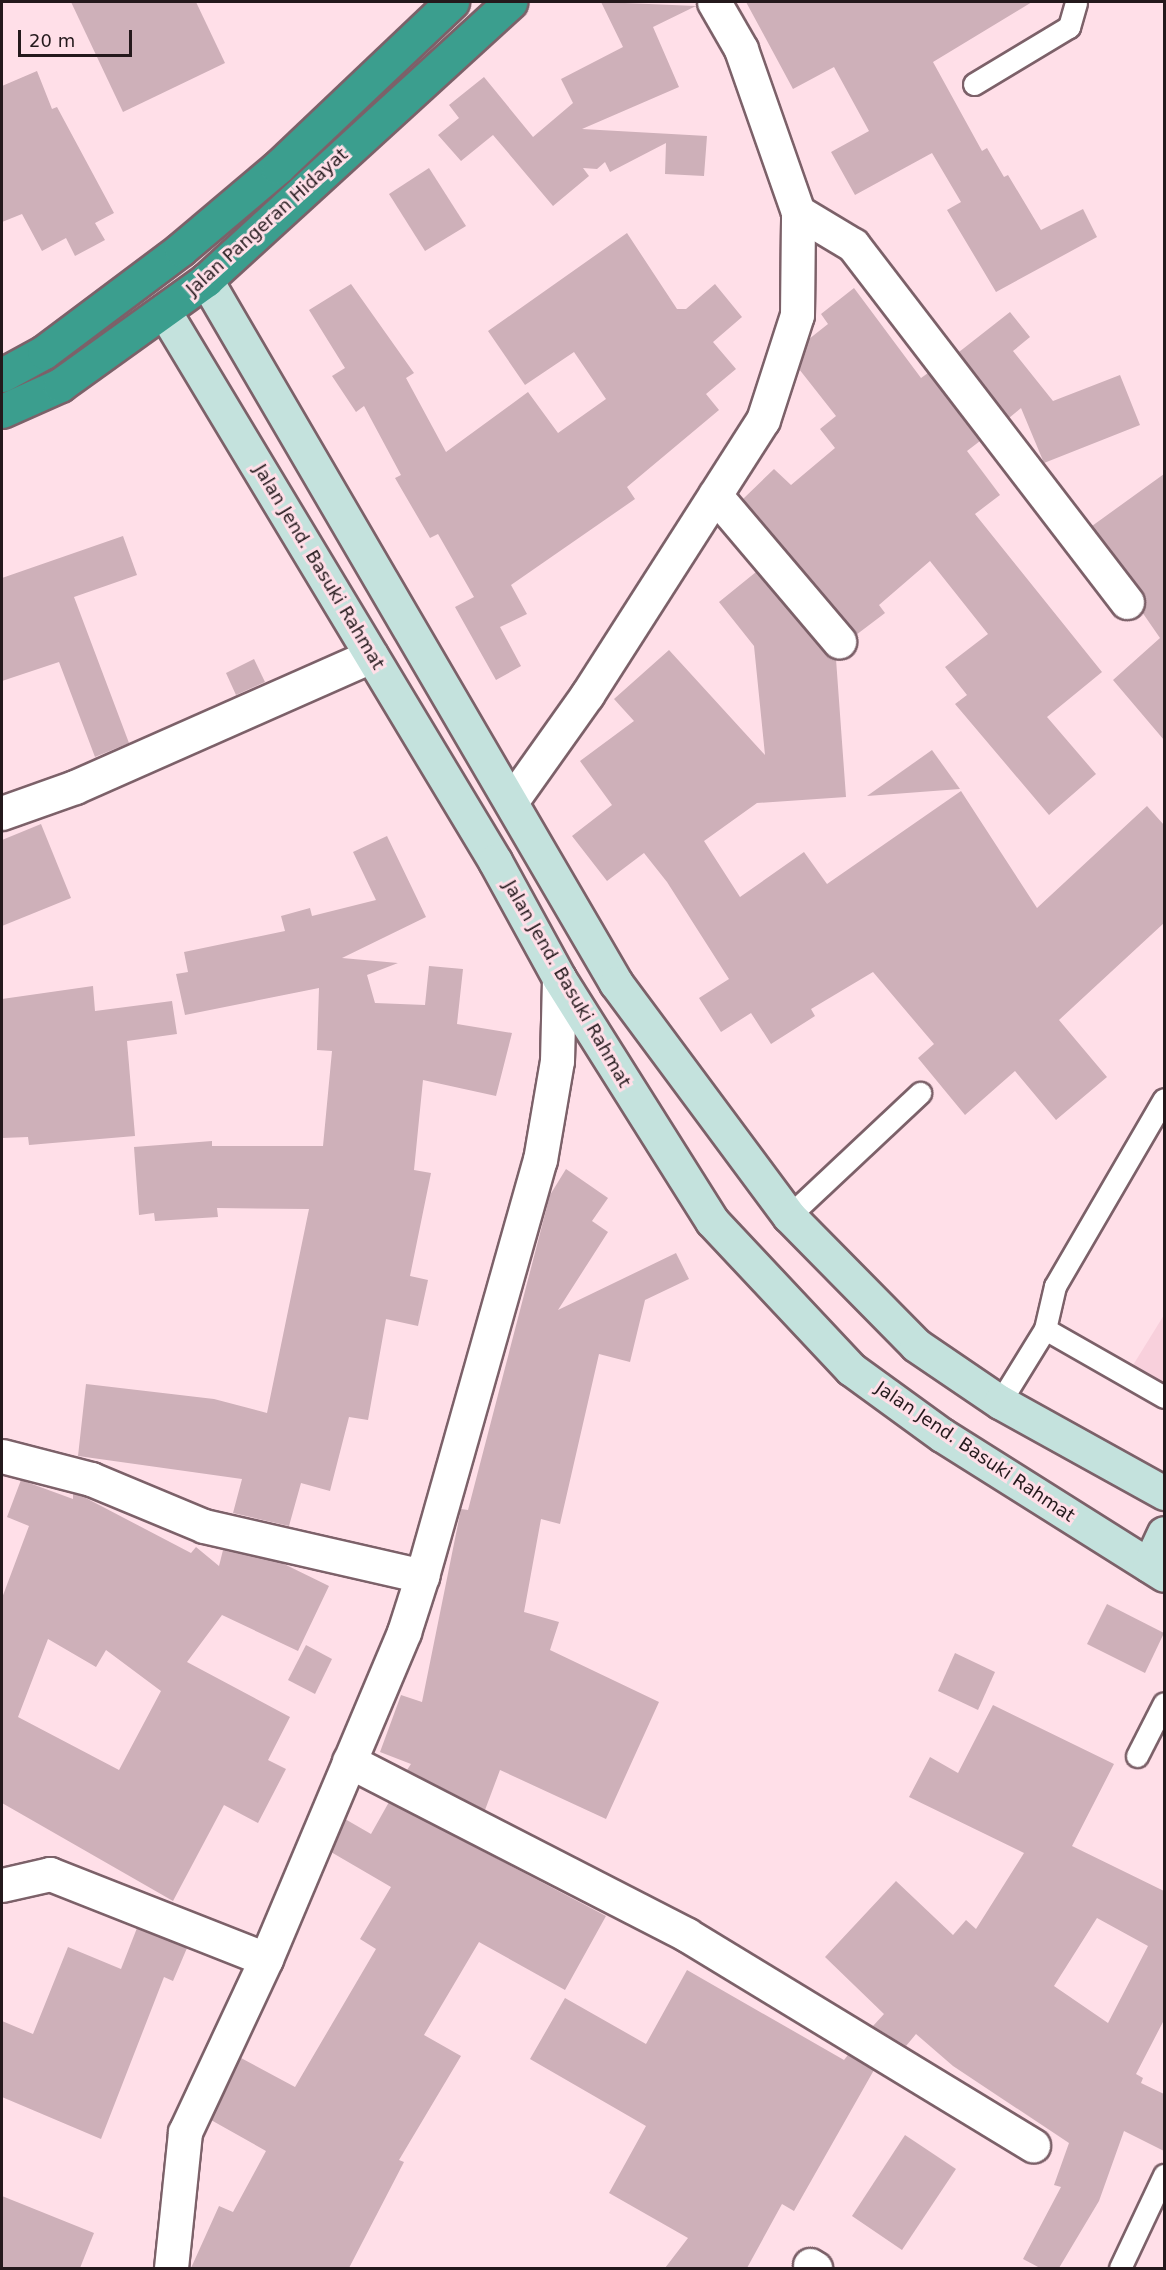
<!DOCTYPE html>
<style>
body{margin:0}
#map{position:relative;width:1166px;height:2270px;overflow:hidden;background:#ffdfe8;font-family:"DejaVu Sans",sans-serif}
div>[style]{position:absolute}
.built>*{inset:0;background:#f8d0dc}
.building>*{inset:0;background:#ceb0b9}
.roads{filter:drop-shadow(2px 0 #7c6169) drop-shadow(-2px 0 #7c6169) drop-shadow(0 2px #7c6169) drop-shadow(0 -2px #7c6169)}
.lane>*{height:21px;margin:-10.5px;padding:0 10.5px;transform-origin:10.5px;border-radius:10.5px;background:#fff}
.street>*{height:33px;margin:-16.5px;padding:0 16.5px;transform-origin:16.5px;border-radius:16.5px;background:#fff}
.secondary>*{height:33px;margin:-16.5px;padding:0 16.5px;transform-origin:16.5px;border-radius:16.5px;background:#c4e2dd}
.highway>*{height:33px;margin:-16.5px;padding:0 16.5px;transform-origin:16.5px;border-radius:16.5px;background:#3b9e8e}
span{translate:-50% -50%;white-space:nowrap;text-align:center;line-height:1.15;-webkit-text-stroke:6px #ffdfe8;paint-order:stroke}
.street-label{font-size:18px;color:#24191c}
.frame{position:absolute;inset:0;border:3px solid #24191c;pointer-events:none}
.scale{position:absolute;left:18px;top:30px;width:114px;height:27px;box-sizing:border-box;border:3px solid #24191c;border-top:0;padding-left:8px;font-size:18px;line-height:21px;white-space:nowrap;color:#24191c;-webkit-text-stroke:4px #ffdfe8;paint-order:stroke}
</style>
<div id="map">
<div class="built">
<i style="clip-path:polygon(1164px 1315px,1164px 1386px,1130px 1370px)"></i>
</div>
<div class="building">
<i style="clip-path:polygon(71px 2px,196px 2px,225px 63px,123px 112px)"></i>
<i style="clip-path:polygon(601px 2px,696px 6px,653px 27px,679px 87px,582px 129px,707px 136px,704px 176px,665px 174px,666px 143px,610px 172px,605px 162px,597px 169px,583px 168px,589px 176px,553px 206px,493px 135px,461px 161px,438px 135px,459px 118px,449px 105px,484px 77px,533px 137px,573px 103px,561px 79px,623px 47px)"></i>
<i style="clip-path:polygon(746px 2px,1032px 2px,933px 62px,982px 151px,987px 148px,1004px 177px,1008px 175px,1041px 230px,1083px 209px,1097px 237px,996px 292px,947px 210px,961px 202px,932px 153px,855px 195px,831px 152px,869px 131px,834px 67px,793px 89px)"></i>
<i style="clip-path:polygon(37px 71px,52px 109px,57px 107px,114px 213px,95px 223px,105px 240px,75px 256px,66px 238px,42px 251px,22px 214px,2px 222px,2px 86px)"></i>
<i style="clip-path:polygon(429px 168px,466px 226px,425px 251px,389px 194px)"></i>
<i style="clip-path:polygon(627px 233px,677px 309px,686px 309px,715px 284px,742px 317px,713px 342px,736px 369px,706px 394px,719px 410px,627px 487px,635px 499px,511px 585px,527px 614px,500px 627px,521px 666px,496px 680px,455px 607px,474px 597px,438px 534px,430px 538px,395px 478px,401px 475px,364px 406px,356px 412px,332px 376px,345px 368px,309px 310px,351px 284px,414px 373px,406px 378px,446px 452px,528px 392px,558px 433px,606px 399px,574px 352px,525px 385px,488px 331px)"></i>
<i style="clip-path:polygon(854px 288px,921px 378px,928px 373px,980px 441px,967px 451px,1000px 495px,975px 514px,1102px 672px,1047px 717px,1096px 774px,1049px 815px,955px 704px,967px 695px,945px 667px,988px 634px,930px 561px,879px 605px,885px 613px,856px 635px,743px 499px,774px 469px,791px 485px,835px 448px,820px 429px,836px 416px,799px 369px,809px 339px,828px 324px,821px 314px)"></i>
<i style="clip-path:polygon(1010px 312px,1030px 337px,1013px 351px,1053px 401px,1120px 375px,1140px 425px,1044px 463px,1021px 408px,1009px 418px,959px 352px)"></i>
<i style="clip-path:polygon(1164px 474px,1164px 740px,1113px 680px,1160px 638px,1142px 612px,1142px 591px,1092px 526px)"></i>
<i style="clip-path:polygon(123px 536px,137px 575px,74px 597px,129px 743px,95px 757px,59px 662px,2px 681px,2px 578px)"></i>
<i style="clip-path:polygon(756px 572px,825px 653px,836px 659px,846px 797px,757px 803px,704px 841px,740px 897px,804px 852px,827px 884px,961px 791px,1037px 908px,1147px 806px,1164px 825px,1164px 923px,1059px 1020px,1107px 1077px,1056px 1120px,1015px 1071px,965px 1115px,918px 1058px,934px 1044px,873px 972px,811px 1009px,815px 1016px,771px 1044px,751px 1013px,721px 1032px,699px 998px,729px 979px,667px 882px,644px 853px,607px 881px,572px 836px,612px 805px,580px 761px,634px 721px,614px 699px,669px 650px,765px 755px,754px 646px,719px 602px)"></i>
<i style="clip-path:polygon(254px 659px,265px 682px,236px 695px,226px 673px)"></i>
<i style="clip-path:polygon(932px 750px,960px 789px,867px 796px)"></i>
<i style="clip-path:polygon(41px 824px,71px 898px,2px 926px,2px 840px)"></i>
<i style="clip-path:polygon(387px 836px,426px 917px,342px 958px,398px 963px,367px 975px,375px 1003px,425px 1005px,429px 966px,463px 969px,457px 1024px,512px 1033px,496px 1096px,423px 1080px,414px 1170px,431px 1173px,410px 1276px,428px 1280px,418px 1326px,386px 1319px,368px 1420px,349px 1417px,330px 1491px,301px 1483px,289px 1526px,233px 1513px,242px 1479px,78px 1456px,86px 1384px,214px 1399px,267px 1413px,309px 1209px,217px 1208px,218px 1217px,155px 1221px,154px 1213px,139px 1215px,134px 1147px,212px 1141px,212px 1146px,323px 1146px,332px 1051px,317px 1050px,319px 988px,185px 1015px,176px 974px,188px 972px,184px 952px,285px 931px,281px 916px,310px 908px,312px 916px,376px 900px,353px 852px)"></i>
<i style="clip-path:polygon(93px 986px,95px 1011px,172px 1001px,177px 1034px,127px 1041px,135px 1136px,29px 1145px,28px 1137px,2px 1138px,2px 999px)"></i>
<i style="clip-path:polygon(566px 1169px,608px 1198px,592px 1221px,608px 1232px,558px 1310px,676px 1253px,689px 1279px,645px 1300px,630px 1362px,599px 1354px,560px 1524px,541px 1519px,524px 1612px,559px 1622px,550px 1650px,659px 1702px,606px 1819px,500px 1770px,485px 1810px,407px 1770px,411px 1764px,380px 1752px,401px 1695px,422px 1702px,461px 1509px,468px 1510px,550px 1195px)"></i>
<i style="clip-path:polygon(evenodd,21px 1480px,73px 1499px,73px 1494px,82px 1496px,191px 1553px,196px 1547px,219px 1566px,223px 1550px,282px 1563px,329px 1586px,298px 1651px,222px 1615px,187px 1662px,290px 1717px,268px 1760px,286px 1769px,258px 1823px,224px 1805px,173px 1901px,2px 1803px,2px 1598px,29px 1526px,7px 1517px,21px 1480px,48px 1639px,96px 1667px,106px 1650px,161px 1691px,119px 1770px,18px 1717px,48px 1639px)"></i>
<i style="clip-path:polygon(1107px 1604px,1164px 1633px,1145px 1673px,1087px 1644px)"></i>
<i style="clip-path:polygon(306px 1645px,332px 1659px,315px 1694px,288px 1680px)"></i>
<i style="clip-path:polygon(955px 1653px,995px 1672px,978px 1710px,938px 1691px)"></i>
<i style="clip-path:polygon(evenodd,993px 1705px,1114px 1764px,1072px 1846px,1164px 1891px,1164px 2020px,1136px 2074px,1143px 2078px,1141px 2083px,1164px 2094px,1164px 2151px,1124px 2131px,1099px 2201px,1059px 2268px,1040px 2268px,1023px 2259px,1061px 2187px,1054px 2185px,1069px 2143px,953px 2066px,916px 2034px,906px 2046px,873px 2026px,884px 2014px,825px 1957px,896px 1881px,953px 1935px,966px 1920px,976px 1929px,1024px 1853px,909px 1797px,930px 1757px,958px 1773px,993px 1705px,1097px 1918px,1148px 1946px,1108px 2023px,1054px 1986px,1097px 1918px)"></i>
<i style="clip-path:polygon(389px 1802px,606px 1916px,565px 1990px,479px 1942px,424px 2035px,461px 2056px,399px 2160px,404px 2162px,349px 2268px,191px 2268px,219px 2206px,233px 2212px,266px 2151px,211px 2120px,241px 2058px,295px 2087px,376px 1949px,360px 1939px,391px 1887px,331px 1852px,345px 1819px,371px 1834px)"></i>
<i style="clip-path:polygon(137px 1928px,187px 1948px,173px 1981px,164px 1977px,101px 2139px,2px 2097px,2px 2021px,33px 2034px,68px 1947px,121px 1969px)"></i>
<i style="clip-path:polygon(687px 1970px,844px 2060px,848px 2055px,874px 2070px,794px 2211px,782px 2204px,747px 2268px,665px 2268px,688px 2238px,609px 2193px,646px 2126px,530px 2059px,565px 1998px,646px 2044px)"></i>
<i style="clip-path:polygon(905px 2135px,956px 2169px,902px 2250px,852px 2216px)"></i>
<i style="clip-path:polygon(2px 2196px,94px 2233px,80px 2268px,2px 2268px)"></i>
</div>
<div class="roads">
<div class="lane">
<i style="left:974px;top:84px;width:111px;rotate:-31deg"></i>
<i style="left:1069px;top:27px;width:26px;rotate:-74deg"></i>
<i style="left:789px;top:1216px;width:180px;rotate:-43.2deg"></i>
<i style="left:1045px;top:1329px;width:137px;rotate:29.7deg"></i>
<i style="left:1000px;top:1402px;width:86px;rotate:-58.3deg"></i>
<i style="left:1045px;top:1329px;width:44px;rotate:-76.9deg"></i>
<i style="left:1055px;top:1286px;width:216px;rotate:-59.8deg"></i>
<i style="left:1137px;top:1756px;width:59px;rotate:-63deg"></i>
<i style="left:1120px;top:2268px;width:103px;rotate:-64.7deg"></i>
</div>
<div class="street">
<i style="left:798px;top:212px;width:64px;rotate:31deg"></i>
<i style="left:853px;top:245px;width:450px;rotate:52.5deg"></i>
<i style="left:715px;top:495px;width:192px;rotate:49.7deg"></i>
<i style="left:513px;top:799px;width:128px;rotate:-54.6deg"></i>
<i style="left:587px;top:695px;width:326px;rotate:-57.4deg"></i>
<i style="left:763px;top:420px;width:110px;rotate:-72.1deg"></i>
<i style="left:797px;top:315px;width:103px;rotate:-89.4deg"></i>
<i style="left:798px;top:212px;width:173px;rotate:-109.3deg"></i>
<i style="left:741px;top:49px;width:54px;rotate:-119.9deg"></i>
<i style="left:2px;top:813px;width:77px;rotate:-19.6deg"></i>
<i style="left:75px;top:787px;width:324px;rotate:-23.9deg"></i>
<i style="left:2px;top:1456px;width:92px;rotate:14.5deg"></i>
<i style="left:91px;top:1479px;width:122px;rotate:22.6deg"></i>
<i style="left:204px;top:1526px;width:224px;rotate:12.9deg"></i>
<i style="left:349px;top:1761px;width:380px;rotate:27.2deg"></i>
<i style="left:687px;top:1935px;width:405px;rotate:31.3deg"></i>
<i style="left:2px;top:1885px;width:49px;rotate:-12.9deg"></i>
<i style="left:50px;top:1874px;width:232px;rotate:21.5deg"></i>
<i style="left:810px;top:2265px;width:6px;rotate:31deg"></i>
<i style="left:171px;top:2268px;width:137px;rotate:-84.1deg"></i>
<i style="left:185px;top:2132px;width:191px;rotate:-64.9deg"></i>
<i style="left:266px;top:1959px;width:355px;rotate:-67.1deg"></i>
<i style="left:404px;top:1632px;width:59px;rotate:-72.2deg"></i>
<i style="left:422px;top:1576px;width:432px;rotate:-74.2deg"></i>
<i style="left:540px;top:1160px;width:100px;rotate:-80.3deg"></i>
<i style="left:557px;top:1061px;width:83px;rotate:-88.6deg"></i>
</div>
<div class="secondary">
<i style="left:206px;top:280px;width:814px;rotate:59.75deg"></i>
<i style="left:616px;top:983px;width:290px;rotate:53.4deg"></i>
<i style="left:789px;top:1216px;width:181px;rotate:45.4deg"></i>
<i style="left:916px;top:1345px;width:102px;rotate:34.2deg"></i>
<i style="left:1000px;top:1402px;width:188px;rotate:29deg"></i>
<i style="left:164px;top:311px;width:642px;rotate:58.96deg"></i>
<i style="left:495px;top:861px;width:133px;rotate:61.3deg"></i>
<i style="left:559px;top:978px;width:287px;rotate:57.8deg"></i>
<i style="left:712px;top:1221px;width:203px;rotate:46.8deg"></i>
<i style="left:851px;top:1369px;width:112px;rotate:36deg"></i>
<i style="left:942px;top:1435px;width:262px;rotate:32.2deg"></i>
<i style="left:1149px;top:1565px;width:35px;rotate:-65deg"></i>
</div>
<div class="highway">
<i style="left:2px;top:375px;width:48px;rotate:-28.7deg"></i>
<i style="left:44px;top:352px;width:171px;rotate:-36.9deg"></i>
<i style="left:181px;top:249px;width:127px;rotate:-40.2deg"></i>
<i style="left:278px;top:167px;width:240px;rotate:-43.5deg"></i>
<i style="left:2px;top:411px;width:64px;rotate:-24.1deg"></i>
<i style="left:60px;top:385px;width:180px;rotate:-35.7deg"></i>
<i style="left:206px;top:280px;width:412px;rotate:-42.4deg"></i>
</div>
</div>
<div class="street-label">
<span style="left:267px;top:222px;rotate:-42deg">Jalan Pangeran Hidayat</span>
<span style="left:319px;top:567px;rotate:59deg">Jalan Jend. Basuki Rahmat</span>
<span style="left:567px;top:984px;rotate:60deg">Jalan Jend. Basuki Rahmat</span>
<span style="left:975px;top:1452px;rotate:34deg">Jalan Jend. Basuki Rahmat</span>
</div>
<div class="frame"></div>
<div class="scale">20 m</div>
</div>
